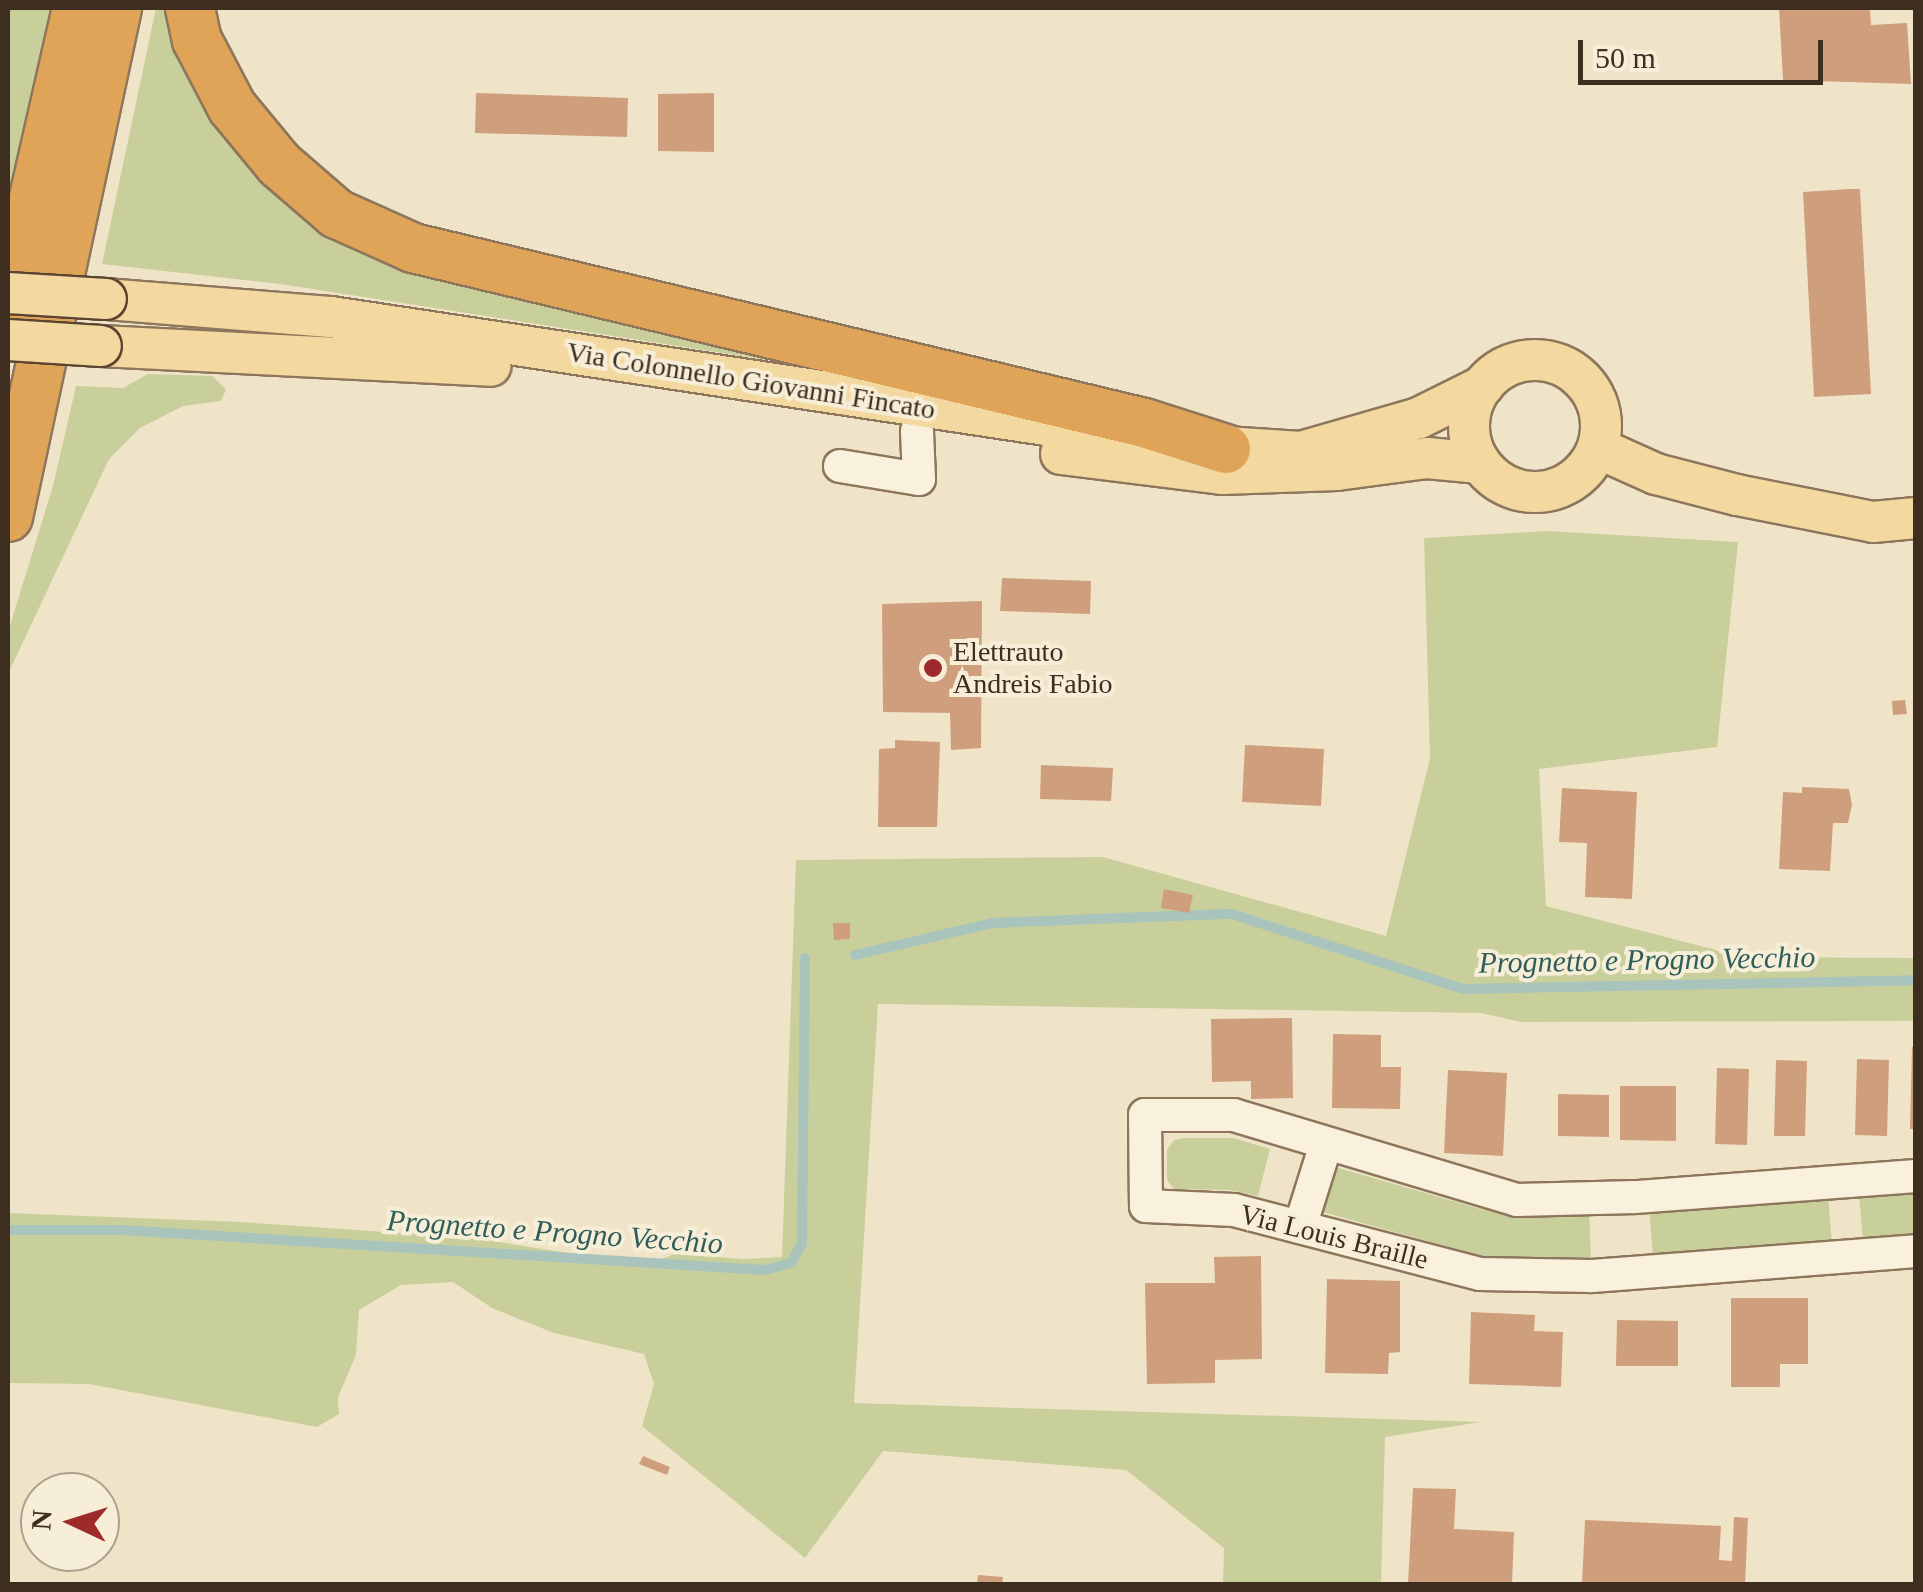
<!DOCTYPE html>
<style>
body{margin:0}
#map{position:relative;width:1923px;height:1592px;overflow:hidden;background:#f0e4c8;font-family:Georgia,serif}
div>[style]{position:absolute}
.green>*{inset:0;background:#c9cf9b}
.stream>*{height:10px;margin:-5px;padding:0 5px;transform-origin:5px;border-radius:5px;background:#a9c4bc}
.building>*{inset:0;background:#cf9f7d}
.roads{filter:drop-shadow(2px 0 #8d765c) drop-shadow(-2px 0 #8d765c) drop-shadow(0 2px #8d765c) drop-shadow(0 -2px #8d765c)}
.minor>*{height:32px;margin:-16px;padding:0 16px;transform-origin:16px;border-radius:16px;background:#faf1dc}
.major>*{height:40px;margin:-20px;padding:0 20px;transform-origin:20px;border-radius:20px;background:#f3d9a0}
.major>.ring{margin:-20px;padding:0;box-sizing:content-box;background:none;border:40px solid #f3d9a0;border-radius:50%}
.highway>*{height:48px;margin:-24px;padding:0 24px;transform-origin:24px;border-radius:24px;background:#e0a458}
.bridges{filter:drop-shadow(2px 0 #5b4430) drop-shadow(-2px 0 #5b4430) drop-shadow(0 2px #5b4430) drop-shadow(0 -2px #5b4430)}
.major-bridge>*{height:40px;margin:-20px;padding:0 20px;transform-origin:20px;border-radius:20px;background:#f3d9a0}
.dots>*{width:28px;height:28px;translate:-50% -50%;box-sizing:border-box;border:5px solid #f7eed8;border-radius:50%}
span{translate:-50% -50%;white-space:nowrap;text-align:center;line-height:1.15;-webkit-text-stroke:8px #f7eed8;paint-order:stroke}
.street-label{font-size:28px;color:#3d2e20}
.poi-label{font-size:28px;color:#3d2e20}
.left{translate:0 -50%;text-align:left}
.water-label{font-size:30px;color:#2f5d5a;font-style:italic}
.frame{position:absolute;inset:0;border:10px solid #3d2e20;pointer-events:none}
.north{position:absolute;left:20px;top:1472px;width:100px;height:100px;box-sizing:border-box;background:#f7eed8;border:2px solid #ada18e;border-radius:50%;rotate:274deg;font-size:28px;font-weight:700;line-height:40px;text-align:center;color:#3d2e20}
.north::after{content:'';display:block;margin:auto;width:35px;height:45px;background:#9e2a2b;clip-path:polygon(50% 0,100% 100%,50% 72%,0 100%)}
.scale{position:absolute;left:1578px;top:40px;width:245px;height:45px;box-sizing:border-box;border:5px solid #3d2e20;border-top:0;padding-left:12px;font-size:30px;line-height:35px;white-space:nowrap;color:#3d2e20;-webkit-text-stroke:8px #f7eed8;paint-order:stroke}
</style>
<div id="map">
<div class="green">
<i style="clip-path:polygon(8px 8px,58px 8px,8px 213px)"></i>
<i style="clip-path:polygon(156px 8px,179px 8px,327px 215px,845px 372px,280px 284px,102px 264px)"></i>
<i style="clip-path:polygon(148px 374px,213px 376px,226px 390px,221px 401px,183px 406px,140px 428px,109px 459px,8px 674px,8px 632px,53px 486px,76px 386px,123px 388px)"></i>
<i style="clip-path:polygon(1547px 531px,1738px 542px,1717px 747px,1539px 769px,1546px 906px,1743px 957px,1915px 958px,1915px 1021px,1521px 1022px,1481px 1013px,878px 1004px,854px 1403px,1481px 1422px,1385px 1437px,1381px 1584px,1223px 1584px,1224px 1548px,1126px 1470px,883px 1451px,805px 1558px,642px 1426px,654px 1384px,644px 1354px,554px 1333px,492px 1308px,453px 1282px,401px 1285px,359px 1310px,356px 1355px,338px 1397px,339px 1414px,317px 1427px,89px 1384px,8px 1383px,8px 1213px,240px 1222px,474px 1238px,624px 1262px,657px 1261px,674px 1254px,745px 1259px,782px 1257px,796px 860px,1103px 857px,1386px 936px,1430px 758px,1424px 538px)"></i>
<i style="clip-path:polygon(1184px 1138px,1233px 1138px,1270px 1149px,1258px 1196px,1230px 1190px,1174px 1189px,1167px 1180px,1167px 1150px,1174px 1140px)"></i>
<i style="clip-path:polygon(1332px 1166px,1484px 1210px,1589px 1212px,1591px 1258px,1482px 1256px,1315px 1210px)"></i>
<i style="clip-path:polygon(1915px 1189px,1915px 1238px,1863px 1243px,1859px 1194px)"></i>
<i style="clip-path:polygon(1828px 1196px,1832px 1244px,1653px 1255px,1649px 1209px)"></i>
</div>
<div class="stream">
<i style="left:855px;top:955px;width:142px;rotate:-13.1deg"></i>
<i style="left:993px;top:923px;width:239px;rotate:-2.2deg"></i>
<i style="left:1232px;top:914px;width:243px;rotate:18deg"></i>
<i style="left:1463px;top:989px;width:453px;rotate:-1.1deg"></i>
<i style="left:8px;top:1230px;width:114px"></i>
<i style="left:122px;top:1230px;width:644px;rotate:3.56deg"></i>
<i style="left:765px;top:1270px;width:27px;rotate:-15deg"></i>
<i style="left:791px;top:1263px;width:23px;rotate:-61deg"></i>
<i style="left:802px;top:1243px;width:285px;rotate:-89.4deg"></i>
</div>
<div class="building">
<i style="clip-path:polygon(1779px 8px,1870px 8px,1871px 25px,1907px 23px,1911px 84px,1783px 80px)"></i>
<i style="clip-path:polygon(476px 93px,628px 98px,627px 137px,475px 133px)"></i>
<i style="clip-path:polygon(714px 93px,714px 152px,658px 151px,658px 94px)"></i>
<i style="clip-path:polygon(1849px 189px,1860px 189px,1871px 394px,1814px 397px,1803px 192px)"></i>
<i style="clip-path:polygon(1002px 578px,1091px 581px,1090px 614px,1000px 611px)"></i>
<i style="clip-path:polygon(982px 601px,981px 748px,951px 750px,950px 713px,883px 712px,882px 604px)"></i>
<i style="clip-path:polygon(1905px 700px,1907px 714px,1893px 715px,1892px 701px)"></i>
<i style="clip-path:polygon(895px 740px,940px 742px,937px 827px,878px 827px,879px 749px,895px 748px)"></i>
<i style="clip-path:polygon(1245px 745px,1324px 749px,1321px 806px,1242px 802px)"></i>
<i style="clip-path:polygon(1041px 765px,1113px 768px,1111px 801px,1040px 799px)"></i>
<i style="clip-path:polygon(1802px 787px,1849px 789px,1852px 805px,1848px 823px,1833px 823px,1830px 871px,1779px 869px,1783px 792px,1802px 793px)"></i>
<i style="clip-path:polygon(1562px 788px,1637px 792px,1632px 899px,1585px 897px,1587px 843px,1559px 842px)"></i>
<i style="clip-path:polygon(1164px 889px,1193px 895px,1189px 913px,1161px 908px)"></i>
<i style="clip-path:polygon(833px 923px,850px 923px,850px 939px,834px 940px)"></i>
<i style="clip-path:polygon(1292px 1018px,1293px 1098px,1251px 1099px,1251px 1081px,1212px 1082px,1211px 1019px)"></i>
<i style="clip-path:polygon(1333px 1034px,1381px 1035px,1381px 1067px,1401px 1067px,1400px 1109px,1332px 1108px)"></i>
<i style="clip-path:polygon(1912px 1047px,1916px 1047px,1916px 1129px,1910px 1129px)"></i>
<i style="clip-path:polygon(1857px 1059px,1889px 1060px,1887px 1136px,1855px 1135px)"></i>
<i style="clip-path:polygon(1776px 1060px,1807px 1061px,1805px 1136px,1774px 1136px)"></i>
<i style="clip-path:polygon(1717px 1068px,1749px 1069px,1747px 1145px,1715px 1144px)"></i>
<i style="clip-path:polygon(1448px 1070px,1507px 1073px,1503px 1156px,1444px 1153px)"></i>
<i style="clip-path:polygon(1620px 1086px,1676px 1086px,1676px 1141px,1620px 1140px)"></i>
<i style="clip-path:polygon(1558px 1094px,1609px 1095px,1609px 1137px,1558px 1136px)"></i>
<i style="clip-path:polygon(1261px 1256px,1262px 1359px,1215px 1360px,1215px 1383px,1147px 1384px,1145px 1283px,1215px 1283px,1214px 1257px)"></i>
<i style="clip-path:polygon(1327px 1279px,1400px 1281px,1400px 1352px,1389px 1353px,1388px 1374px,1325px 1373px)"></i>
<i style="clip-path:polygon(1731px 1298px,1808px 1298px,1808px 1364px,1780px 1364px,1780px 1387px,1731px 1387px)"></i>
<i style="clip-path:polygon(1471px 1312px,1535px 1315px,1534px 1331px,1563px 1332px,1561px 1387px,1469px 1384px)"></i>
<i style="clip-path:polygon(1617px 1320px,1678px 1321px,1678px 1366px,1616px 1366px)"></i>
<i style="clip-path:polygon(643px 1456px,670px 1467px,667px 1475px,639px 1464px)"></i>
<i style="clip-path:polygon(1413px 1488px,1456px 1489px,1454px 1529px,1514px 1532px,1512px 1584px,1408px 1584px)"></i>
<i style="clip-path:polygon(1734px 1517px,1748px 1518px,1745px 1584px,1582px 1584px,1585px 1520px,1721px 1526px,1719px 1560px,1732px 1561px)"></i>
<i style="clip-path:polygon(978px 1575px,1003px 1577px,1002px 1584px,977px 1584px)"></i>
</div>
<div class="roads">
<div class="minor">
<i style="left:840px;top:466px;width:80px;rotate:9.3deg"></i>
<i style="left:919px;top:479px;width:48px;rotate:-92.4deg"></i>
<i style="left:1916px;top:1176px;width:282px;rotate:175.7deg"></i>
<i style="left:1635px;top:1197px;width:118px;rotate:178.5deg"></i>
<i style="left:1517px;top:1200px;width:295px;rotate:-163.3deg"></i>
<i style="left:1234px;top:1115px;width:89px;rotate:180deg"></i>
<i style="left:1145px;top:1115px;width:91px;rotate:89.4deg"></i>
<i style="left:1146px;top:1206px;width:88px;rotate:2.6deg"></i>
<i style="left:1234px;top:1210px;width:254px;rotate:14.6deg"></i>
<i style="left:1480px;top:1274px;width:112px;rotate:1deg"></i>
<i style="left:1592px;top:1276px;width:325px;rotate:-4.4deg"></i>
<i style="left:1300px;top:1227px;width:87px;rotate:-72.6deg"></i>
</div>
<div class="major">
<i style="left:106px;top:299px;width:226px;rotate:4.6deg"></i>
<i style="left:331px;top:317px;width:790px;rotate:8.59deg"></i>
<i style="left:101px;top:346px;width:390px;rotate:2.9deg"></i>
<i class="ring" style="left:1469px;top:360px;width:92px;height:92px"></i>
<i style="left:1195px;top:445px;width:106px;rotate:3.8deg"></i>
<i style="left:1301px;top:452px;width:123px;rotate:-16.1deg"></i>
<i style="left:1419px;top:418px;width:72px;rotate:-26.6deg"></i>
<i style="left:1598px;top:448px;width:64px;rotate:24.1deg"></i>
<i style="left:1656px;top:474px;width:84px;rotate:14.5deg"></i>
<i style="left:1737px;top:495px;width:139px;rotate:11.2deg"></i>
<i style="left:1873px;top:522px;width:43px;rotate:-5.3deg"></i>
<i style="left:1061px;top:454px;width:162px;rotate:7.1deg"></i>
<i style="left:1222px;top:474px;width:115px;rotate:-2deg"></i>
<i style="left:1337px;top:470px;width:91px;rotate:-7.6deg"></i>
<i style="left:1427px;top:458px;width:53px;rotate:5.4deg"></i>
</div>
<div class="highway">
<i style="left:190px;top:8px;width:33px;rotate:78deg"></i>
<i style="left:197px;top:40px;width:76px;rotate:62.4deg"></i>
<i style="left:232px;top:107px;width:74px;rotate:50.5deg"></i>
<i style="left:279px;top:164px;width:77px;rotate:40.8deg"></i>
<i style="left:337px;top:214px;width:83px;rotate:24.1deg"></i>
<i style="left:413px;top:248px;width:752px;rotate:13.46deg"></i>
<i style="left:1144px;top:423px;width:86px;rotate:17.6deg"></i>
<i style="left:8px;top:312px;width:312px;rotate:-77.2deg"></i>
<i style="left:8px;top:517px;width:521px;rotate:-77.91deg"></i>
</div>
</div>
<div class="bridges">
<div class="major-bridge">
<i style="left:8px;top:293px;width:98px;rotate:3.5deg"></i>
<i style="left:8px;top:340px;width:93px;rotate:3.7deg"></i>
</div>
</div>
<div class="dots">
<i style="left:933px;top:668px;background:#9e2a2b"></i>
</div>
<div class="street-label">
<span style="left:751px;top:381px;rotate:9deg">Via Colonnello Giovanni Fincato</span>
<span style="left:1334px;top:1237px;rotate:14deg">Via Louis Braille</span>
</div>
<div class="poi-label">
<span class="left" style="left:953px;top:668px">Elettrauto<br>Andreis Fabio</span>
</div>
<div class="water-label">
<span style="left:1647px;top:960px;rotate:-1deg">Prognetto e Progno Vecchio</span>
<span style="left:555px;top:1232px;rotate:4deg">Prognetto e Progno Vecchio</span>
</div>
<div class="frame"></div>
<div class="north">N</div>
<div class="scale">50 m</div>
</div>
